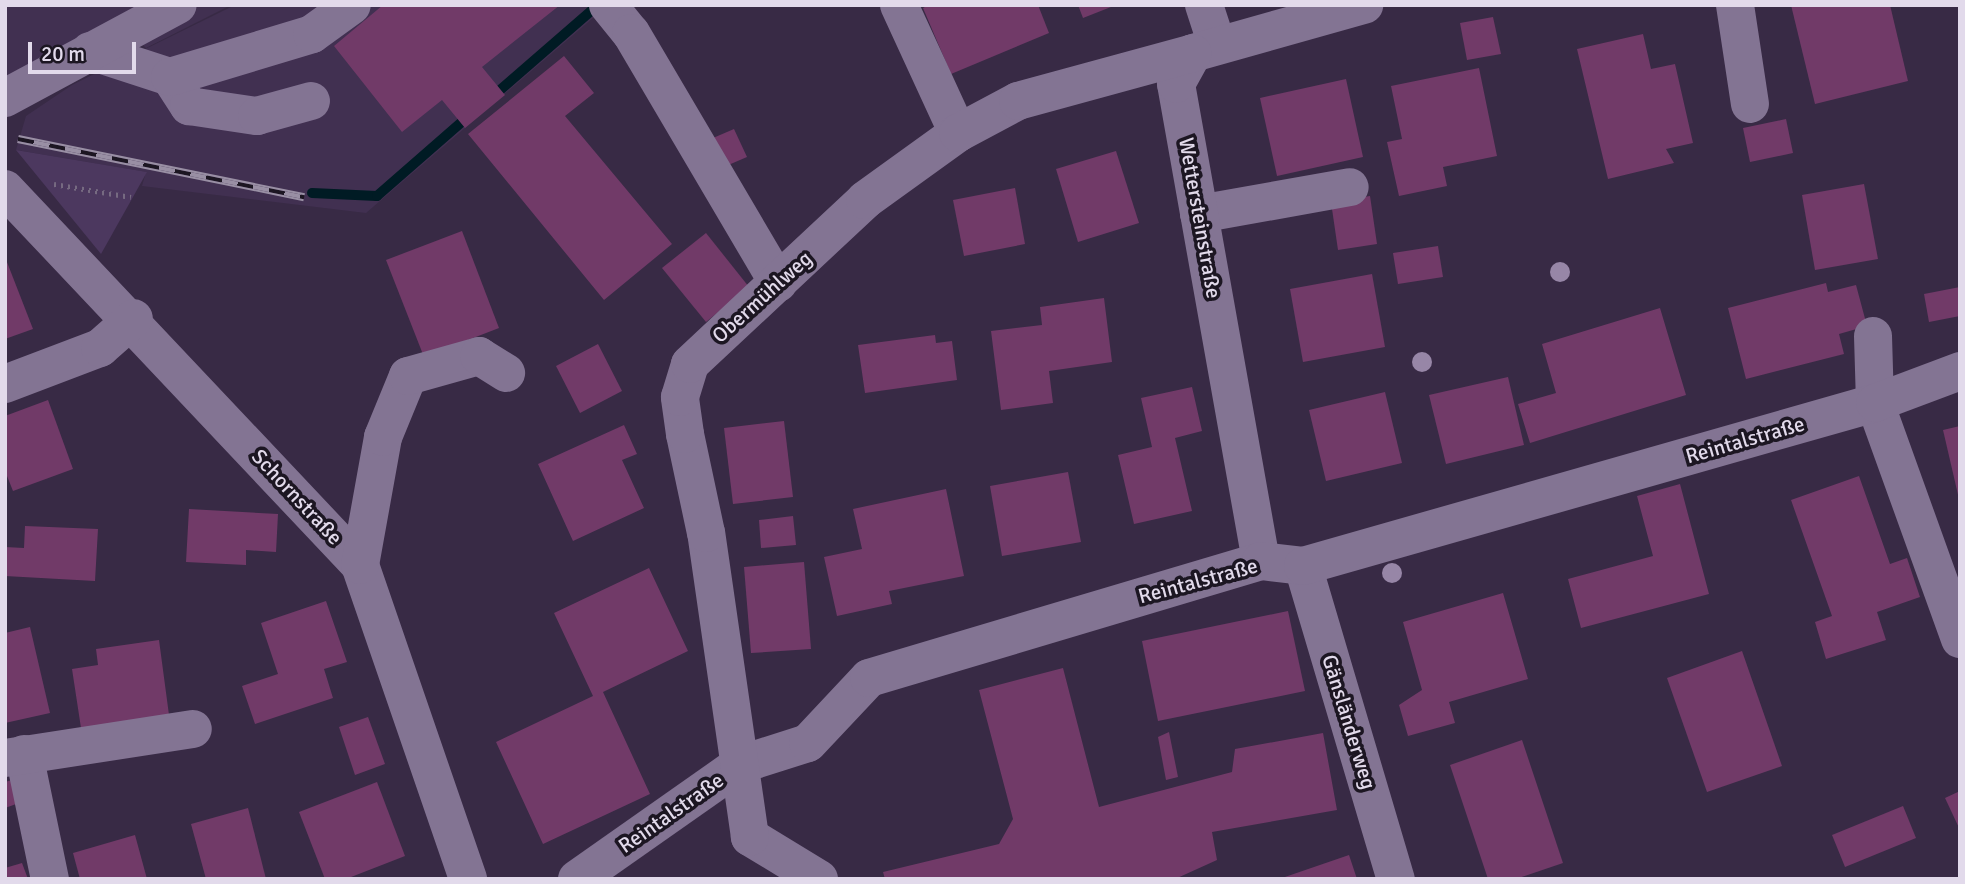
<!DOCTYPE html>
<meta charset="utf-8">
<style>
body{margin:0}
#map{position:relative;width:1965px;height:884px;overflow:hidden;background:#382a45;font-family:Signika,sans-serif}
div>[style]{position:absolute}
.built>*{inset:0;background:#413051}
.green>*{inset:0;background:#4c385f}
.stream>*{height:10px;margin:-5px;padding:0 5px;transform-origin:5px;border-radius:5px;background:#001b24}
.building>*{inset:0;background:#713a68}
.path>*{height:4.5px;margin-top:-2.25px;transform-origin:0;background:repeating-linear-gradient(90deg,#766a81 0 2px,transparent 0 7px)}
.minor>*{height:38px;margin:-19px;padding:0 19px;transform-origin:19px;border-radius:19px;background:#837493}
.rail>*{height:8px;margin-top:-4px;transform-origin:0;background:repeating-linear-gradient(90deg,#1c1622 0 16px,#998fa4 0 32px);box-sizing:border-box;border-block:2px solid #998fa4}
.trees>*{width:20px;height:20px;margin:-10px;border-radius:50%;background:#9786a7}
span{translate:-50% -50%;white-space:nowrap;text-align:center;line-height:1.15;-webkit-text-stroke:7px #1c1622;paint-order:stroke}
.street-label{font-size:21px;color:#e2daeb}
.frame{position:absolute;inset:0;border:7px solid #e2daeb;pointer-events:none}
.scale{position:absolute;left:28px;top:42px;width:108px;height:32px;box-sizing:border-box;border:4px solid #e2daeb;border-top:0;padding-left:9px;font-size:21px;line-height:24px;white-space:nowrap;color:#e2daeb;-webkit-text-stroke:5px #1c1622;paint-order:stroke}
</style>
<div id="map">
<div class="built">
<i style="clip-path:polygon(5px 5px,231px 5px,146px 48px,119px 21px,5px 84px)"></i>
<i style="clip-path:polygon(235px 5px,608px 5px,366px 213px,142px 186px,146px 172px,16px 150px,26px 116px,72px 85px)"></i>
</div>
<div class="green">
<i style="clip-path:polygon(16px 150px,147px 172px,101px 254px)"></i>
</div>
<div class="stream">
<i style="left:492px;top:97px;width:140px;rotate:-41deg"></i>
<i style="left:312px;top:193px;width:65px;rotate:2.6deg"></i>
<i style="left:377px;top:196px;width:125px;rotate:-41.1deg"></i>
</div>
<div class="building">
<i style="clip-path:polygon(383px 5px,560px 5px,482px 67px,505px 95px,465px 128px,442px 100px,402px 132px,334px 46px)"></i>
<i style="clip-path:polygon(929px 5px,1038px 5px,1049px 33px,951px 74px,923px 8px)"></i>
<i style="clip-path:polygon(1078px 5px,1116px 5px,1083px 18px)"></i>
<i style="clip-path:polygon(1791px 5px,1890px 5px,1908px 81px,1815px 104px)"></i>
<i style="clip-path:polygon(1493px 17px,1501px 54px,1467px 60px,1460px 23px)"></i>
<i style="clip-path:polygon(1643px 34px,1651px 69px,1675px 64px,1693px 143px,1666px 149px,1674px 163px,1608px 179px,1577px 49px)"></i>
<i style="clip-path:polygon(564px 56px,594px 93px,565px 116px,672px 244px,604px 300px,468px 134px)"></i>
<i style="clip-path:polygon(1479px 68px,1497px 156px,1443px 167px,1447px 186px,1399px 196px,1387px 142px,1402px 139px,1391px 86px)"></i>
<i style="clip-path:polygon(1346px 79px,1363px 157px,1277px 176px,1260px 98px)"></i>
<i style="clip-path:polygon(1786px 119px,1793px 153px,1750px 162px,1743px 128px)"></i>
<i style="clip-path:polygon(734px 129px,747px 157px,726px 166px,713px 138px)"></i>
<i style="clip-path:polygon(1116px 151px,1139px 223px,1078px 242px,1056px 169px)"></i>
<i style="clip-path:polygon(1864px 184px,1878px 259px,1815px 270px,1802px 195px)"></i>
<i style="clip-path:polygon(1015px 188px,1025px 244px,964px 256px,953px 200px)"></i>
<i style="clip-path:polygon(1370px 196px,1377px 244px,1338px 250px,1331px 202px)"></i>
<i style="clip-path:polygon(462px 231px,499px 328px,424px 357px,386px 260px)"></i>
<i style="clip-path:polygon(706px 233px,749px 287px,706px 322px,662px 268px)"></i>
<i style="clip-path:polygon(1438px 246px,1443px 277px,1398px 284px,1393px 253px)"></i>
<i style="clip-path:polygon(5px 257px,33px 329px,5px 339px)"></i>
<i style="clip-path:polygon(1372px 274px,1385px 347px,1303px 362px,1290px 289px)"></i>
<i style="clip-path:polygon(1826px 283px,1828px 292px,1856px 285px,1867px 326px,1839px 334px,1844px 354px,1746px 379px,1728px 308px)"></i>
<i style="clip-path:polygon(1960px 287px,1960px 316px,1929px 322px,1924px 294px)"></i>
<i style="clip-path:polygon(1104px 298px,1112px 362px,1049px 371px,1053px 403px,1001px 410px,991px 331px,1042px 325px,1040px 307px)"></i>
<i style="clip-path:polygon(1660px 308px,1686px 395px,1530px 443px,1518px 404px,1556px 393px,1542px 344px)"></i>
<i style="clip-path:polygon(935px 335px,936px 343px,952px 341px,957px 380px,865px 393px,858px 345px)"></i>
<i style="clip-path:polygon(598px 344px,622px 391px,580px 413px,556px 366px)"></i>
<i style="clip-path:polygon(1508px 377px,1524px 445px,1446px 464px,1429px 395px)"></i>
<i style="clip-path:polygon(1192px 387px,1202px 431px,1175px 438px,1192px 511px,1134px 524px,1118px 455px,1152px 447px,1141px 398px)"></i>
<i style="clip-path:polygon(1385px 392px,1402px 463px,1326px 481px,1309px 410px)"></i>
<i style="clip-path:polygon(48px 400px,73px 469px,13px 491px,5px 471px,5px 416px)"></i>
<i style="clip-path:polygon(784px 421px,793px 497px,733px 504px,724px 428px)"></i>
<i style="clip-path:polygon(624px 425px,637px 454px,622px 460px,644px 508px,573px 541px,538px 464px)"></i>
<i style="clip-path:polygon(1960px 426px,1960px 499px,1959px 499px,1943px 430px)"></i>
<i style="clip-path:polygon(1068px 472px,1081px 542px,1002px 556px,990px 486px)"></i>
<i style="clip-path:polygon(1859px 476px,1890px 564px,1907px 558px,1920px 597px,1877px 612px,1886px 640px,1826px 659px,1815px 622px,1832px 616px,1791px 500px)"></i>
<i style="clip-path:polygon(1680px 484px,1709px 594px,1581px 628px,1568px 579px,1653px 556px,1637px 496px)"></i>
<i style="clip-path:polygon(946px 489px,964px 576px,889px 591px,892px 604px,837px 616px,824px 557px,862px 549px,853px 509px)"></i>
<i style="clip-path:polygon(189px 509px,278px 514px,276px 552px,246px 550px,246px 565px,186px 562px)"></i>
<i style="clip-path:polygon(793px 516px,796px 545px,761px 548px,759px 520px)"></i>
<i style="clip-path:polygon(25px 526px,98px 529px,95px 581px,5px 576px,5px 547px,24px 548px)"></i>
<i style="clip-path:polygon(804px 562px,811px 649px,751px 653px,744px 567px)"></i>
<i style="clip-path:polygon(649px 568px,688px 651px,603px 692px,650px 794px,543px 844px,496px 742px,593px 696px,554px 613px)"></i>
<i style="clip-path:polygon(1503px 593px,1528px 679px,1449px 702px,1455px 723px,1408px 736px,1399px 705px,1422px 690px,1403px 622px)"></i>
<i style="clip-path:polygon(326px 601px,347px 662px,324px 669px,333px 698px,255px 724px,242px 686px,278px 674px,261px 623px)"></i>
<i style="clip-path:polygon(1288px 611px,1305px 691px,1158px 721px,1142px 641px)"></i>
<i style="clip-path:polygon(30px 627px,50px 713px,5px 723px,5px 633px)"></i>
<i style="clip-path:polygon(159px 640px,169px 715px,81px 728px,72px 669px,98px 665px,96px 649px)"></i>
<i style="clip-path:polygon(1742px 651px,1782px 766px,1707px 792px,1667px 678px)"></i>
<i style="clip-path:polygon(1063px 668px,1099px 807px,1232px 772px,1235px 749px,1323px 733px,1337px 810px,1212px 832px,1217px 860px,1175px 879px,885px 879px,883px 872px,999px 844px,1013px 819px,979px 690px)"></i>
<i style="clip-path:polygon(368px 717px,385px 764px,355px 775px,339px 727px)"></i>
<i style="clip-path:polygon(1169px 732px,1178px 777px,1166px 780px,1158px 737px)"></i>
<i style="clip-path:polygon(1522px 740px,1563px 863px,1516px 879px,1488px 879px,1450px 765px)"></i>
<i style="clip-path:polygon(12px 780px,19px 803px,5px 808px,5px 782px)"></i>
<i style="clip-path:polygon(377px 782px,405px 856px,346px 879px,325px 879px,299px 812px)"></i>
<i style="clip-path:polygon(1960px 791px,1960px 830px,1945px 798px)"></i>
<i style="clip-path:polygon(1903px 806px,1916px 838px,1845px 867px,1832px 835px)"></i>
<i style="clip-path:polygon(248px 808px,266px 879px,206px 879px,191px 824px)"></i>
<i style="clip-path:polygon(135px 835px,147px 879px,80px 879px,73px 853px)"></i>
<i style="clip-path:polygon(1349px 855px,1357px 879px,1282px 879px,1282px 878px)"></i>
<i style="clip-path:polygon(22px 863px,28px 879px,5px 879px,5px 868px)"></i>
</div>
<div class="path">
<i style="left:54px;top:184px;width:78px;rotate:9.6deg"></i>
</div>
<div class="minor">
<i style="left:608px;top:5px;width:36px;rotate:51deg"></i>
<i style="left:631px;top:33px;width:290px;rotate:59.5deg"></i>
<i style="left:899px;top:5px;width:141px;rotate:65.3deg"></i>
<i style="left:1204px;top:5px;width:42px;rotate:72deg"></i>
<i style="left:1735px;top:5px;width:100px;rotate:81.4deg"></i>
<i style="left:90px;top:51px;width:84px;rotate:18deg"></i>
<i style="left:170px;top:77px;width:35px;rotate:57deg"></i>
<i style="left:189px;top:106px;width:69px;rotate:8.4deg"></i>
<i style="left:257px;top:116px;width:56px;rotate:-15.5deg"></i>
<i style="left:170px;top:77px;width:148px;rotate:-16.8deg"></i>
<i style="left:312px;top:34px;width:49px;rotate:-35.9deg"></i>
<i style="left:5px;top:98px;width:196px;rotate:-28.3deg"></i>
<i style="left:5px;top:189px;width:517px;rotate:46.65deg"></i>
<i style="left:360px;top:565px;width:332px;rotate:71deg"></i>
<i style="left:1199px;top:214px;width:153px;rotate:-10.1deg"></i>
<i style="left:1873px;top:336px;width:67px;rotate:88.3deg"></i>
<i style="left:1875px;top:403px;width:251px;rotate:70.2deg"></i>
<i style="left:5px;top:384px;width:102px;rotate:-20.8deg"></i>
<i style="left:100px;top:348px;width:45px;rotate:-41.4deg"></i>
<i style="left:1261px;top:561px;width:485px;rotate:-100.1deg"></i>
<i style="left:1176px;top:84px;width:35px;rotate:-61deg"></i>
<i style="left:1193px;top:53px;width:178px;rotate:-15.7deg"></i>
<i style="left:360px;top:565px;width:130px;rotate:-79.8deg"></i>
<i style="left:383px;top:437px;width:66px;rotate:-67.7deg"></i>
<i style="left:408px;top:376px;width:74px;rotate:-15.7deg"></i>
<i style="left:479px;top:356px;width:32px;rotate:32deg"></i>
<i style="left:1303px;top:566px;width:327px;rotate:73.5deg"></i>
<i style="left:24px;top:754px;width:128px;rotate:78.3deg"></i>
<i style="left:5px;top:758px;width:190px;rotate:-8.8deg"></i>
<i style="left:577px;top:879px;width:198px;rotate:-35.1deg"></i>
<i style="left:739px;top:765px;width:72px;rotate:-17.7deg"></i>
<i style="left:808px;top:743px;width:89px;rotate:-46.8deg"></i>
<i style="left:869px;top:678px;width:409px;rotate:-16.6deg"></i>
<i style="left:1261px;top:561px;width:42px;rotate:6.8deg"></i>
<i style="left:1303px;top:566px;width:595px;rotate:-15.91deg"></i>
<i style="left:1875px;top:403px;width:91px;rotate:-20.6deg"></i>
<i style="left:819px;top:879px;width:81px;rotate:-148.7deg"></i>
<i style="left:750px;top:837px;width:307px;rotate:-98.2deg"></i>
<i style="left:706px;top:533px;width:101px;rotate:-102deg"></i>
<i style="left:685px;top:434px;width:37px;rotate:-98deg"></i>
<i style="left:680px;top:397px;width:34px;rotate:-73deg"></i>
<i style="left:690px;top:364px;width:240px;rotate:-43.1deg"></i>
<i style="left:865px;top:200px;width:115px;rotate:-35.8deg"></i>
<i style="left:958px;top:133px;width:68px;rotate:-28.1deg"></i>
<i style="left:1018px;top:101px;width:181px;rotate:-15.3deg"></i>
</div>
<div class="rail">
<i style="left:18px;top:139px;width:292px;rotate:11.5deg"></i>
</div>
<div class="trees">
<i style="left:1560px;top:272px"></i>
<i style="left:1422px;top:362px"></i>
<i style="left:1392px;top:573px"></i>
</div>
<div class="street-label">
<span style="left:1200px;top:218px;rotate:80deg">Wettersteinstraße</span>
<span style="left:762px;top:297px;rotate:-42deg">Obermühlweg</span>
<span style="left:1745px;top:440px;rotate:-16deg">Reintalstraße</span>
<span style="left:297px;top:497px;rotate:47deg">Schornstraße</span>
<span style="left:1198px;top:581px;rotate:-15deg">Reintalstraße</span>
<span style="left:1349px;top:722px;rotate:73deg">Gänsländerweg</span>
<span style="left:671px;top:813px;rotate:-35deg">Reintalstraße</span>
</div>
<div class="frame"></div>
<div class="scale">20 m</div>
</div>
